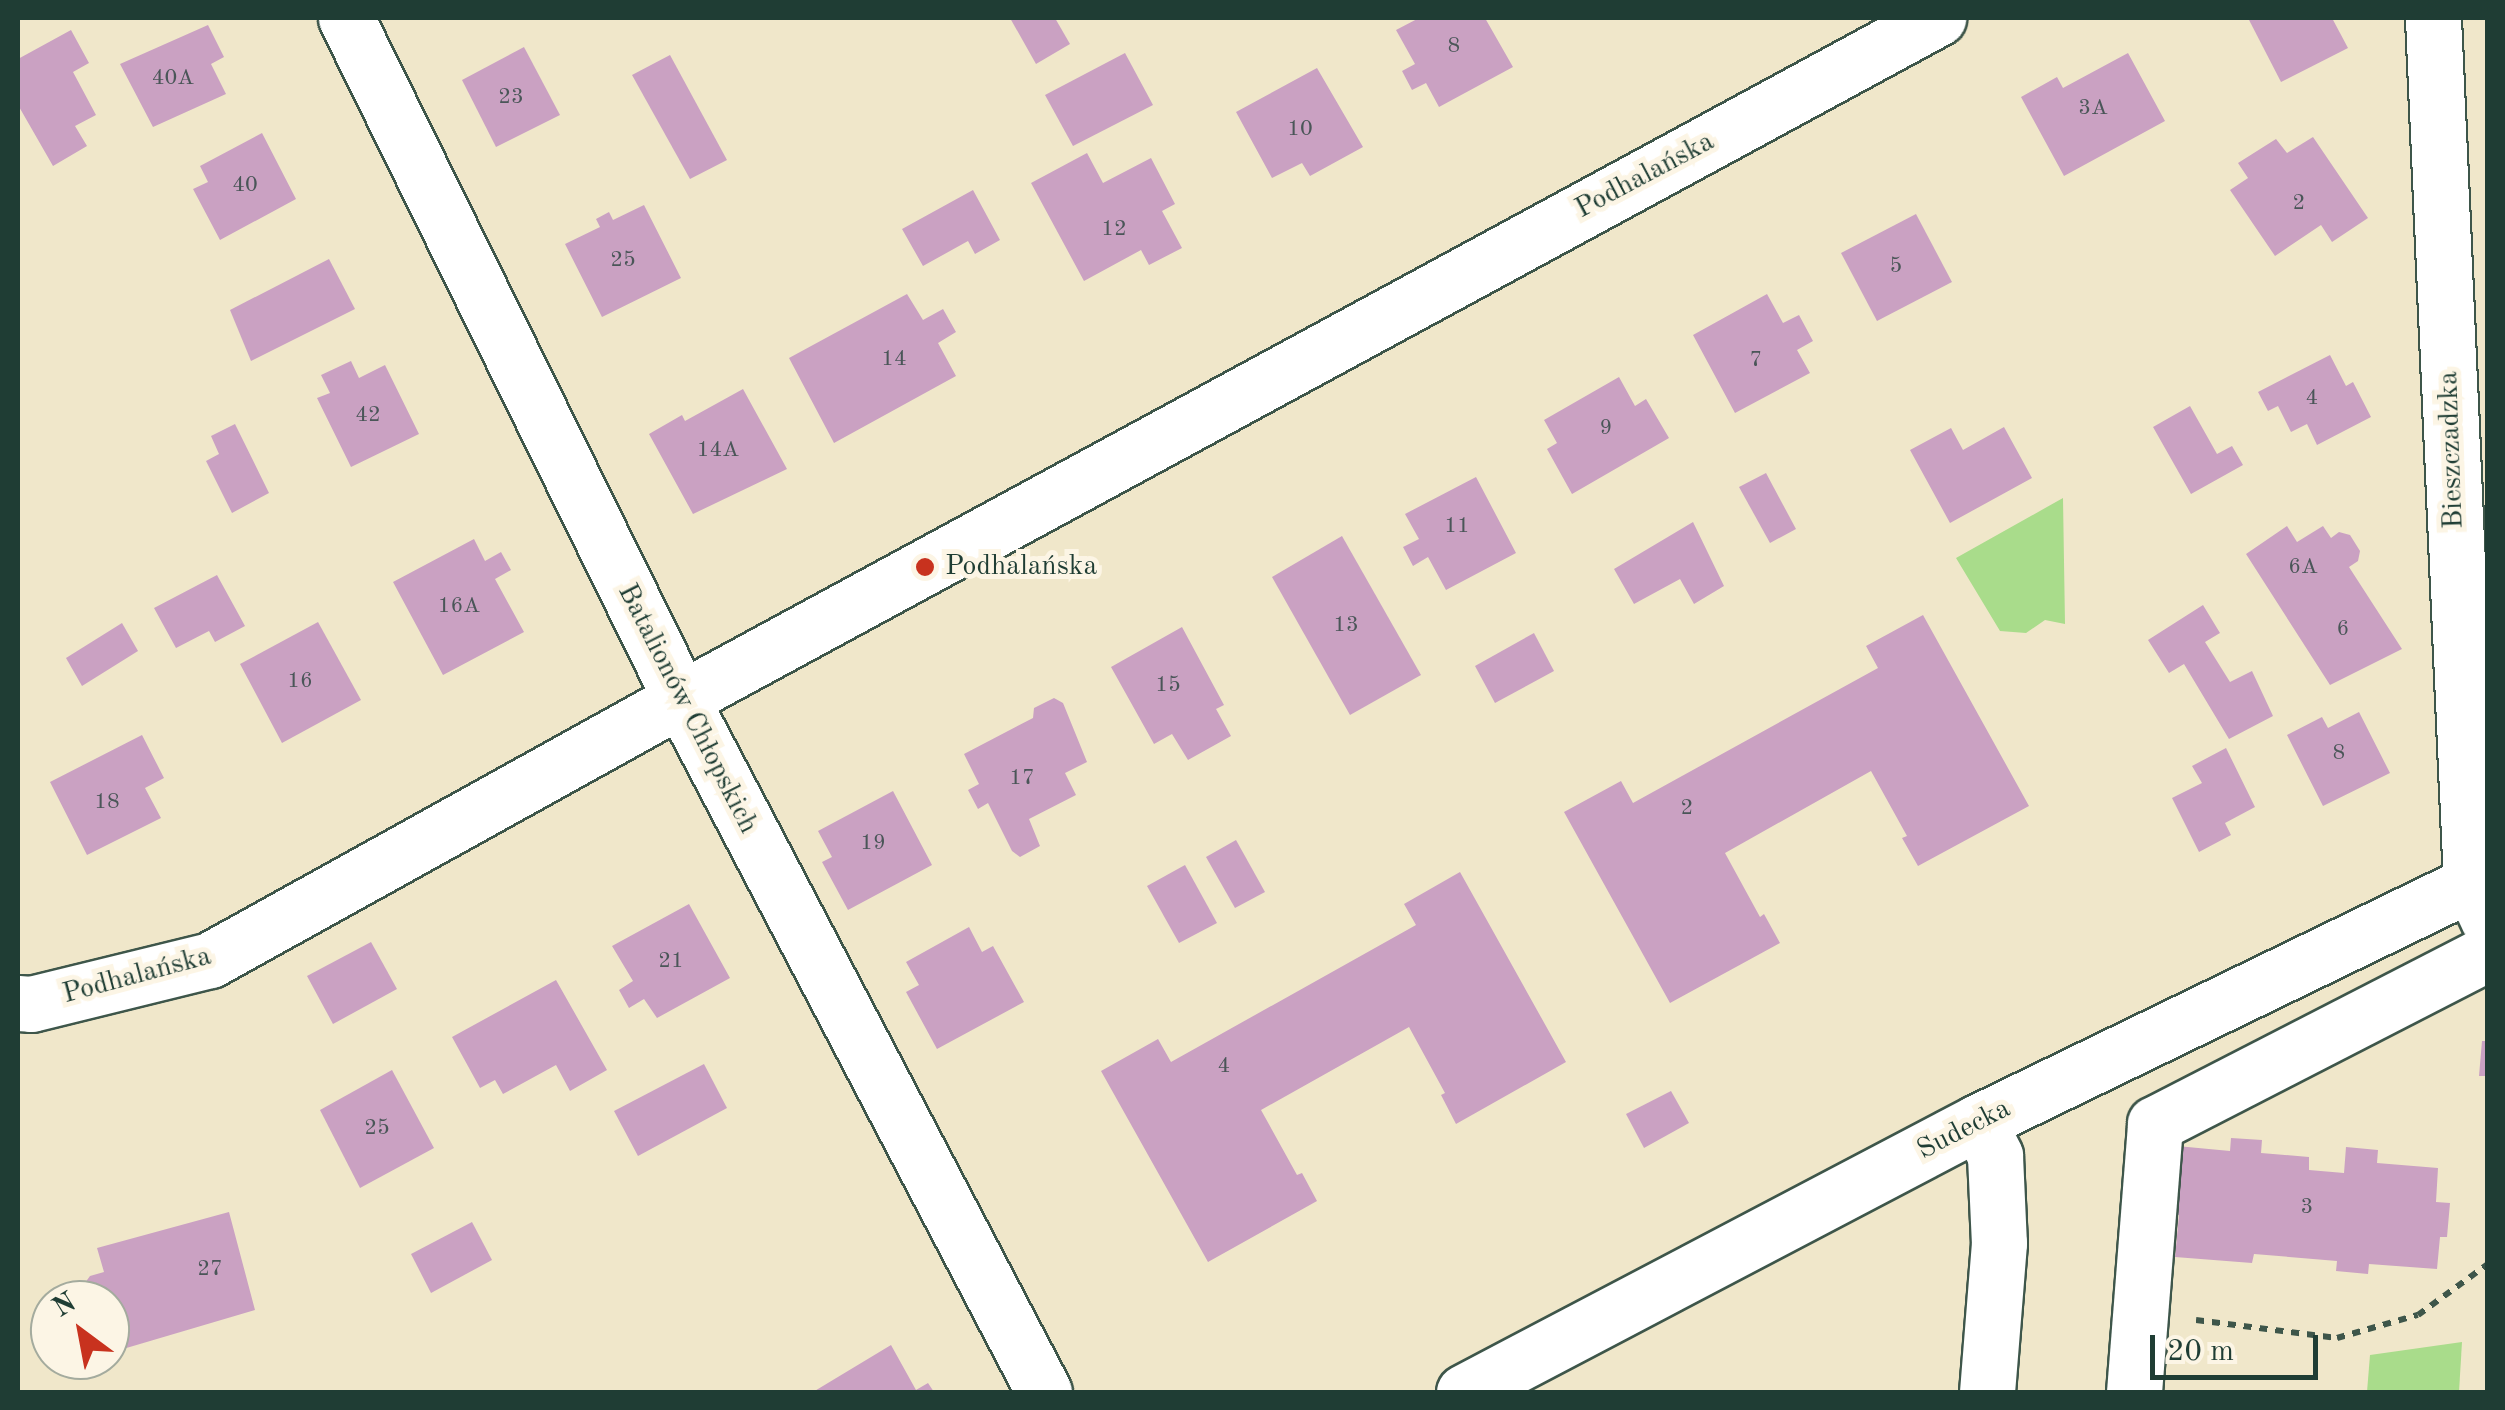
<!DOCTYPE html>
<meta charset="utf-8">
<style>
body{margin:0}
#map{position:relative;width:2505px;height:1410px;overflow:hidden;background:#f0e7ca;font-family:"Old Standard TT",serif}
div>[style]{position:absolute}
.green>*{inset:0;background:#a9dc8b}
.building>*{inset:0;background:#caa1c2}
.path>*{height:6px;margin-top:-3px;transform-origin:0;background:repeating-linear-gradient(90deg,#3e564a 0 8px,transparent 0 16px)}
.roads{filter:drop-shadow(2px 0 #3e564a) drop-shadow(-2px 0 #3e564a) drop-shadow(0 2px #3e564a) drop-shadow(0 -2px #3e564a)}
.minor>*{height:55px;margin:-27.5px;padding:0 27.5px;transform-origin:27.5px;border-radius:27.5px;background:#fff}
.dots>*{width:28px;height:28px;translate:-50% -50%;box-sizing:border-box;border:5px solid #fcf5e5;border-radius:50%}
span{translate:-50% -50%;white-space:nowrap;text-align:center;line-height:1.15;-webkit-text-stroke:10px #fcf5e5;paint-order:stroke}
.number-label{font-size:22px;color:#4a5658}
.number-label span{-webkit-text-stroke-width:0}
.street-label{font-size:28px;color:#1f3d34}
.poi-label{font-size:28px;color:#1f3d34}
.left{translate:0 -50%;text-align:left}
.frame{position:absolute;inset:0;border:20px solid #1f3d34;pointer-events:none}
.north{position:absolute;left:30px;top:1280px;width:100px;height:100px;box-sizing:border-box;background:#fcf5e5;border:2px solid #a4ab9e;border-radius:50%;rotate:328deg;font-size:28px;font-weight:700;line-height:40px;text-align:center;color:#1f3d34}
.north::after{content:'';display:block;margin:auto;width:35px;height:45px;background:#c8321e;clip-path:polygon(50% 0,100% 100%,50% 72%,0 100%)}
.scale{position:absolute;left:2150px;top:1335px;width:168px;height:45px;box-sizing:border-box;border:5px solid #1f3d34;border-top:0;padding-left:12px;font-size:30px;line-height:35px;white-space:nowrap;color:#1f3d34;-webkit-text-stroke:8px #fcf5e5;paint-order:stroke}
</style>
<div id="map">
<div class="green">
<i style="clip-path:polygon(2063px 498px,2065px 624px,2045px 620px,2026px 633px,2000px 631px,1956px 558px)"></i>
<i style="clip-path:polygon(2462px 1342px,2459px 1392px,2367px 1392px,2370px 1355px)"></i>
</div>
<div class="building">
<i style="clip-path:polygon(1010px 18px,1055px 18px,1070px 44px,1036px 64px)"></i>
<i style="clip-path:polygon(1419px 18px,1485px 18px,1513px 67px,1439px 107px,1426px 83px,1412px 90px,1402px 71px,1415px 64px,1396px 30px)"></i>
<i style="clip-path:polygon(2248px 18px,2332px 18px,2348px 48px,2281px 82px)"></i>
<i style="clip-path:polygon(208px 25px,224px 57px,211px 64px,226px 94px,153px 127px,120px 64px)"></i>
<i style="clip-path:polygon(71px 30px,89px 63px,73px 72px,96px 115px,75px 126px,87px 146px,53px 166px,18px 105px,18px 59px)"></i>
<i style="clip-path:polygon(524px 47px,560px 115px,496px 147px,462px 80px)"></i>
<i style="clip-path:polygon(1125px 53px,1153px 105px,1073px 146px,1045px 95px)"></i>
<i style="clip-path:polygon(2128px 53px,2165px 121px,2064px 176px,2021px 97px,2057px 77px,2063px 88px)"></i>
<i style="clip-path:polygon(670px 55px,727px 160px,690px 179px,632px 75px)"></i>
<i style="clip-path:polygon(1317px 68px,1363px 147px,1310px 176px,1302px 163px,1272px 178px,1236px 112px)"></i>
<i style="clip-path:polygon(262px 133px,296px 199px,220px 240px,193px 189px,208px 182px,200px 166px)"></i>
<i style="clip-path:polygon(2313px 137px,2368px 218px,2332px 242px,2321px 225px,2275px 256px,2230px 190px,2248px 178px,2238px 163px,2276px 139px,2287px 153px)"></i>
<i style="clip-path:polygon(1087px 153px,1103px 183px,1151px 158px,1175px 204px,1162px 211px,1182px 248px,1149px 265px,1141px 250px,1084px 281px,1031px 183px)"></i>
<i style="clip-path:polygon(973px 190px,1000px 240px,975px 254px,968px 241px,923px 266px,902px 229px)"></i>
<i style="clip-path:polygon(644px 205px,681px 278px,602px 317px,565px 244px,600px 227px,596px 219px,609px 212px,613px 220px)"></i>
<i style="clip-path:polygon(1916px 214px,1952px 282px,1877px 321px,1841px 253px)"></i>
<i style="clip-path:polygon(329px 259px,355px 309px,251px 361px,230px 310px)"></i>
<i style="clip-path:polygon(907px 294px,923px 320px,943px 309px,956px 332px,938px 343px,956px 376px,834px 443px,789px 358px)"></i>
<i style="clip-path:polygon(1767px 294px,1783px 323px,1799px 315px,1813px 341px,1797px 350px,1810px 373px,1735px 413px,1693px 335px)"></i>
<i style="clip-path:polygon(2330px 355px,2346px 386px,2353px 382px,2371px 417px,2317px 445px,2307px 424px,2291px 432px,2278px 406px,2268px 411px,2258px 392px)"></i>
<i style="clip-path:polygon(351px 361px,359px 378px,385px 365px,419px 434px,351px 467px,317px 398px,330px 393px,321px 375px)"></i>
<i style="clip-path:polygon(1619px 377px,1635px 406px,1646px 399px,1669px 438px,1572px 494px,1547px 449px,1557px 443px,1544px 420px)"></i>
<i style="clip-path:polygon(743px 389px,787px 469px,693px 514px,649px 434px,682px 415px,685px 421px)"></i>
<i style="clip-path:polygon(2190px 406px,2217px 454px,2232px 446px,2243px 465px,2191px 494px,2153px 427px)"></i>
<i style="clip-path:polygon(235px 424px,269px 493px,232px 513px,206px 461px,219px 454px,211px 436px)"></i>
<i style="clip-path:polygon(2004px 427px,2032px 478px,1950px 523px,1910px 450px,1951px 428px,1963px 450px)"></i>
<i style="clip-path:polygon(1766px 473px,1796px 529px,1770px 543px,1739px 487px)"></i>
<i style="clip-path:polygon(1476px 477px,1516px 553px,1446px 590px,1428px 557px,1413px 566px,1403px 547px,1419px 539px,1405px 514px)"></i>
<i style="clip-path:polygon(1693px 522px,1724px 586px,1694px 604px,1680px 579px,1634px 604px,1614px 569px)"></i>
<i style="clip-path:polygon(2287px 526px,2297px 542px,2323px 526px,2331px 538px,2339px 532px,2350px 535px,2360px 551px,2358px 561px,2349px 567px,2402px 649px,2330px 685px,2246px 554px)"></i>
<i style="clip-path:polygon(1342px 536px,1421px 675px,1350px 715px,1272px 577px)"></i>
<i style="clip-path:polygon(474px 539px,485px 561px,501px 552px,511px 570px,495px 579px,524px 632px,443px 675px,393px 582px)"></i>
<i style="clip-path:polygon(217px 575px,245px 626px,215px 642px,209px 631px,176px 648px,154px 608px)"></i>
<i style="clip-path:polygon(2203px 605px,2220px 633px,2205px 642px,2230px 682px,2252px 671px,2273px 716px,2229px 739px,2184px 664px,2169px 673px,2148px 640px)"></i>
<i style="clip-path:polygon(1923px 615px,2029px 806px,1918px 866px,1902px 838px,1907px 836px,1871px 771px,1725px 853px,1760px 917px,1764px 914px,1780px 943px,1670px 1003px,1564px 812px,1621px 781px,1633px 803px,1878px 668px,1866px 646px)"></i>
<i style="clip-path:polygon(318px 622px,361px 700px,282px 743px,240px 664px)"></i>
<i style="clip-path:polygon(122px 623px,138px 651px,82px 686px,66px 658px)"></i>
<i style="clip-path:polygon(1182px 627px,1224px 705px,1216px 709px,1231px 736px,1188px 760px,1172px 734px,1154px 744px,1111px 667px)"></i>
<i style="clip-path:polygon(1534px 633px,1554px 671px,1495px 703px,1475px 666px)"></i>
<i style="clip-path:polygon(1054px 698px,1063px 703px,1087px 762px,1065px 773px,1076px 795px,1029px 819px,1040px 846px,1020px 857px,1012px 851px,988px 803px,978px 809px,968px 790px,979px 784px,964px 754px,1033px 718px,1034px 708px)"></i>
<i style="clip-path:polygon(2359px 712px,2390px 773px,2323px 806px,2287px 735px,2322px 717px,2328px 728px)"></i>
<i style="clip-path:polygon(142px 735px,164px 778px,145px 788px,161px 818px,87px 855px,50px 782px)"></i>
<i style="clip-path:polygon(2226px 748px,2255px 807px,2225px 823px,2231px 835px,2199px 852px,2172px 798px,2202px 783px,2192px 766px)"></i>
<i style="clip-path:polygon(893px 791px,932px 865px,848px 910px,822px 862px,832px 857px,818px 831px)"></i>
<i style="clip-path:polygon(1236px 840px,1265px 892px,1235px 908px,1206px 857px)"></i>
<i style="clip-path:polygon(1185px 865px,1217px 923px,1179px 943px,1147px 886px)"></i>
<i style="clip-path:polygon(1460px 872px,1566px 1062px,1456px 1124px,1441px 1095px,1445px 1093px,1409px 1027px,1261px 1110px,1297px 1175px,1302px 1173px,1317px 1201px,1208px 1262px,1101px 1071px,1158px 1039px,1171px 1062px,1416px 925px,1404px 904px)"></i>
<i style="clip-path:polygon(689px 904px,730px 978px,657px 1018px,644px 999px,629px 1008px,619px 990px,633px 981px,612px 946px)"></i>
<i style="clip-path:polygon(969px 927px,982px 952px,993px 946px,1024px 1002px,937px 1049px,906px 992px,919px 985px,906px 962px)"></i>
<i style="clip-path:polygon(371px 942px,397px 989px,333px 1024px,307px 976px)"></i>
<i style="clip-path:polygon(556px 980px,607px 1070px,570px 1091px,556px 1065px,503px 1094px,495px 1080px,480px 1088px,452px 1037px)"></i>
<i style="clip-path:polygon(2482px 1041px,2488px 1041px,2488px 1076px,2479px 1076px)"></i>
<i style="clip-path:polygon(704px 1064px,727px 1108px,638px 1156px,614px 1111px)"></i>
<i style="clip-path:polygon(392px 1070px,434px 1148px,360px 1188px,320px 1110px)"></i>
<i style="clip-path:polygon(1671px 1091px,1689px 1123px,1644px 1148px,1626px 1114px)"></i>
<i style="clip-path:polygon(2231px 1138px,2262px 1140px,2261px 1153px,2309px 1157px,2309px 1170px,2344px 1173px,2346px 1147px,2378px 1150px,2377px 1163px,2438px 1168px,2436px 1202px,2450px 1203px,2447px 1237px,2440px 1237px,2437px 1269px,2369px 1264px,2368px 1274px,2336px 1271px,2337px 1261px,2254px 1254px,2252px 1263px,2175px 1257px,2179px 1215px,2163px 1213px,2177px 1146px,2230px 1151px)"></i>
<i style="clip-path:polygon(229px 1212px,255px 1310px,123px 1349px,110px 1300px,85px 1300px,82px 1287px,90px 1276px,104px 1272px,97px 1248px)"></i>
<i style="clip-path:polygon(472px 1222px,492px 1260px,431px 1293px,411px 1254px)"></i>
<i style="clip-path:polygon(891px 1345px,916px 1390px,928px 1383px,934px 1392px,813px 1392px)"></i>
</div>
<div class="path">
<i style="left:2196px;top:1320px;width:142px;rotate:7.3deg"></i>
<i style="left:2337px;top:1338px;width:84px;rotate:-15.9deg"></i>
<i style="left:2418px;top:1315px;width:87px;rotate:-36.1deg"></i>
</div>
<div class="roads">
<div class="minor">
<i style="left:346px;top:18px;width:759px;rotate:63.81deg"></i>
<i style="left:681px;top:699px;width:782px;rotate:62.35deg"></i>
<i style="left:2433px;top:18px;width:866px;rotate:87.48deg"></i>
<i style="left:2471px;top:883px;width:40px;rotate:65deg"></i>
<i style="left:18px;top:1003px;width:13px;rotate:4deg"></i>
<i style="left:31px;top:1004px;width:184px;rotate:-13.8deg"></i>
<i style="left:210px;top:960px;width:538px;rotate:-28.99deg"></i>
<i style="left:681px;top:699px;width:1430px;rotate:-28.45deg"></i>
<i style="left:1978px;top:1122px;width:38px;rotate:63deg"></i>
<i style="left:1995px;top:1156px;width:87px;rotate:87.4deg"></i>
<i style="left:1999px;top:1243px;width:149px;rotate:94.6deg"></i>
<i style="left:1464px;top:1392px;width:581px;rotate:-27.71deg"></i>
<i style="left:1978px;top:1122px;width:567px;rotate:-25.84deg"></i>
<i style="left:2134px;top:1392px;width:269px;rotate:-85.5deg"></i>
<i style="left:2155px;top:1124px;width:374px;rotate:-27.2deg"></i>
</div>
</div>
<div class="dots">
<i style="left:925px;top:567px;background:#c8321e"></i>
</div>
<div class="number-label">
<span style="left:1454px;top:47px">8</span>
<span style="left:173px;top:79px">40A</span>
<span style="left:511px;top:98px">23</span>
<span style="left:2093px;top:109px">3A</span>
<span style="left:1300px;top:130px">10</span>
<span style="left:245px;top:186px">40</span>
<span style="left:2299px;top:204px">2</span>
<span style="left:1114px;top:230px">12</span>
<span style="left:623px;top:261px">25</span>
<span style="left:1896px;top:267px">5</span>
<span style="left:894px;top:360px">14</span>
<span style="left:1756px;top:361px">7</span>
<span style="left:2312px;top:399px">4</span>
<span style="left:368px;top:416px">42</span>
<span style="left:1606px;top:429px">9</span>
<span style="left:718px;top:451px">14A</span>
<span style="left:1457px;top:527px">11</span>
<span style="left:2303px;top:568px">6A</span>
<span style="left:459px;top:607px">16A</span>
<span style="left:1346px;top:626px">13</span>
<span style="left:2343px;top:630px">6</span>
<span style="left:300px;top:682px">16</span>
<span style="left:1168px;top:686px">15</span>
<span style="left:2339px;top:754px">8</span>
<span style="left:1022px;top:779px">17</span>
<span style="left:107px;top:803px">18</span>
<span style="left:1687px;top:809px">2</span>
<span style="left:873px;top:844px">19</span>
<span style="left:671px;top:962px">21</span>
<span style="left:1224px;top:1067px">4</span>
<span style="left:377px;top:1129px">25</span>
<span style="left:2307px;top:1208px">3</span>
<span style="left:210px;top:1270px">27</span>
</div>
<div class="street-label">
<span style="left:1645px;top:176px;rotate:-28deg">Podhalańska</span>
<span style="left:2452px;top:450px;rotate:-92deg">Bieszczadzka</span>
<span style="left:687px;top:709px;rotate:63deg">Batalionów Chłopskich</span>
<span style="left:137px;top:976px;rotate:-15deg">Podhalańska</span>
<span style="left:1964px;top:1130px;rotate:-27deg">Sudecka</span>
</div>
<div class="poi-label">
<span class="left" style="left:945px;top:567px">Podhalańska</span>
</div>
<div class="frame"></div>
<div class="north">N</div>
<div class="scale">20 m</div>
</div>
